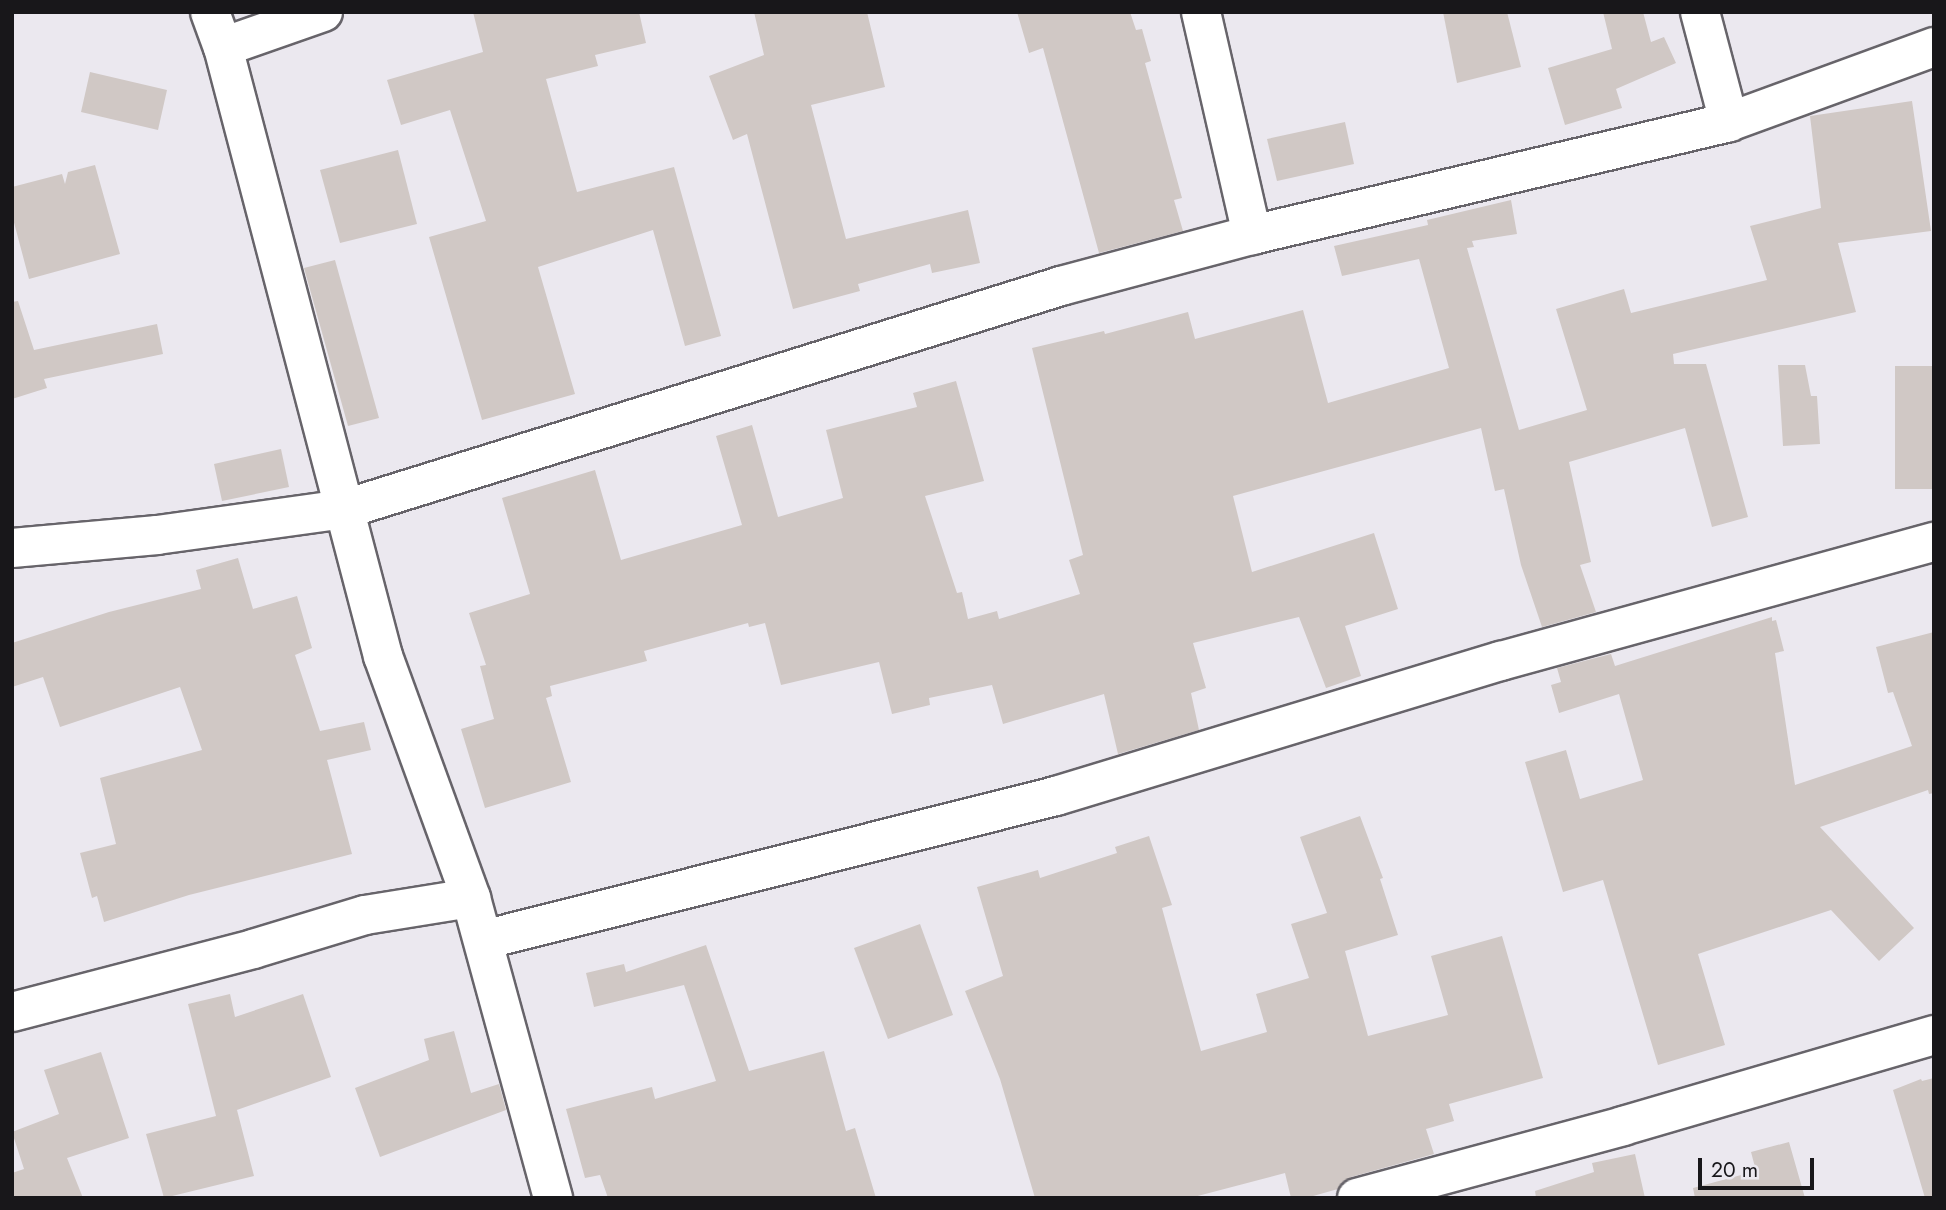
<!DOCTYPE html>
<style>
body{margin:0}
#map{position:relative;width:1946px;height:1210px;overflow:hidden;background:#ebe8ef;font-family:Jost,sans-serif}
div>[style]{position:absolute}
.building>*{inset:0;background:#d0c8c5}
.roads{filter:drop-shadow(2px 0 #67646a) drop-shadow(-2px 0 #67646a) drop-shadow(0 2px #67646a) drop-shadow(0 -2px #67646a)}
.minor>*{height:38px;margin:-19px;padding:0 19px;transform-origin:19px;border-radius:19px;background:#fff}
span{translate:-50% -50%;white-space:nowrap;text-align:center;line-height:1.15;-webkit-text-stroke:5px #ebe8ef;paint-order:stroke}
.frame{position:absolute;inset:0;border:14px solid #18171a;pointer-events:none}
.scale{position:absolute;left:1698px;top:1158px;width:116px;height:32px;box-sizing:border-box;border:4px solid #18171a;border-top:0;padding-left:9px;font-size:21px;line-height:24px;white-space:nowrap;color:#18171a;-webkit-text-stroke:5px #ebe8ef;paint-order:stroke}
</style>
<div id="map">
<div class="building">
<i style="clip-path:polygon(473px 12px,639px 12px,646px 43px,595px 55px,598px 66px,546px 79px,577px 192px,674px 167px,721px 336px,685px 346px,653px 230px,538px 267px,575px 394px,482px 420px,429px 237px,486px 221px,450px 110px,401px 125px,387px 80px,483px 52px)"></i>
<i style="clip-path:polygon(754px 12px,867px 12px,885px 87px,811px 105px,846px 239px,968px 210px,980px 263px,932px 273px,930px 264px,858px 284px,860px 291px,793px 309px,747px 134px,733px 140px,709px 76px,764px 55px)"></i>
<i style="clip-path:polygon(1017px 12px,1130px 12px,1136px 30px,1142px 29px,1151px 61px,1145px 63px,1182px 198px,1174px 200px,1183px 231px,1099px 253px,1043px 48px,1029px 53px)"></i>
<i style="clip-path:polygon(1443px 12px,1507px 12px,1521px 67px,1457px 83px)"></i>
<i style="clip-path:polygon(1603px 12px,1643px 12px,1651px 42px,1664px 37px,1676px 63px,1616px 89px,1622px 108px,1565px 125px,1548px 68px,1612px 49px)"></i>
<i style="clip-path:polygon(90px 72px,167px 90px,158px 130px,81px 112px)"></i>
<i style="clip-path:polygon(1912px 101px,1931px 231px,1838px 243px,1856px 312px,1673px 354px,1674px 364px,1706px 364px,1748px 517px,1712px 527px,1685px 428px,1569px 462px,1591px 562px,1580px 565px,1596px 612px,1542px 627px,1521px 565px,1504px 489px,1495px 491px,1481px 428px,1233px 496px,1252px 572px,1374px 533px,1398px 609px,1345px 626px,1361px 676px,1326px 688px,1299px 617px,1193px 643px,1206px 688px,1191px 693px,1199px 730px,1118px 754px,1104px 694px,1003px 724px,992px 685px,929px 698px,930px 705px,892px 714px,879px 662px,781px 685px,765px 623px,749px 627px,748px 623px,644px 651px,647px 661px,550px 686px,552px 696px,546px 698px,571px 782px,485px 808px,461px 729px,494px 719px,480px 666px,486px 665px,469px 613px,530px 594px,502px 498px,595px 470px,621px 560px,742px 525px,716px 436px,752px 425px,778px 517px,843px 498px,826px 430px,917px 407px,913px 393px,956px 381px,984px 481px,925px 496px,957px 593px,962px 592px,968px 619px,997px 611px,999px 619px,1080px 594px,1069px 560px,1083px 555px,1032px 348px,1104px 331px,1105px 334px,1188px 312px,1195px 339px,1303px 310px,1328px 403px,1449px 368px,1419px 259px,1342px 276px,1334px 246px,1428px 225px,1427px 220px,1511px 200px,1517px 234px,1472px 241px,1474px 247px,1467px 248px,1519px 430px,1587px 410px,1556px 309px,1624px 289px,1631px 313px,1767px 280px,1750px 226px,1821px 208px,1810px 116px)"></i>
<i style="clip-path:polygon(1345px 122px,1354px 164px,1277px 181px,1267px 139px)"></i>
<i style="clip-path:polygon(398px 150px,417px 224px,340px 243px,320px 170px)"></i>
<i style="clip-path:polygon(95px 165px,120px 254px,29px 279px,12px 215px,12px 187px,62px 174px,65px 184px,68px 172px)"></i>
<i style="clip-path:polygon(335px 260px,379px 418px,348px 426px,304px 268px)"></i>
<i style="clip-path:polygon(18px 301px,34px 350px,157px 324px,163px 354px,44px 379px,47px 388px,12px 399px,12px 302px)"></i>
<i style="clip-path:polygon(1778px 365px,1805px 365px,1811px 396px,1817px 396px,1820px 444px,1783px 446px)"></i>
<i style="clip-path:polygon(1895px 366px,1934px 366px,1934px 489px,1895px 489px)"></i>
<i style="clip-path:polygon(281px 449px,289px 487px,222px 501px,214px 464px)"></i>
<i style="clip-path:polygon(238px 558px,253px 609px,297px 596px,312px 648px,295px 655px,320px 731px,364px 722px,371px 750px,327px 760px,352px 854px,189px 895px,104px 922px,97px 896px,92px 898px,80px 853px,116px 844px,100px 778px,202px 750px,180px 687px,60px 727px,43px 677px,12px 687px,12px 643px,109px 612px,201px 589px,196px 570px)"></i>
<i style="clip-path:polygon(1772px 617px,1772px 621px,1776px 620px,1784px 651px,1775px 653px,1795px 785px,1912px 746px,1893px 692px,1888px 693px,1876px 647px,1934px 632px,1934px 793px,1929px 794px,1928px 790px,1820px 827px,1914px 928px,1879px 961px,1831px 910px,1698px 954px,1725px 1045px,1658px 1065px,1603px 880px,1563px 892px,1525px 762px,1566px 750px,1580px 799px,1643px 780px,1619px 694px,1559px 713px,1551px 685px,1561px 682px,1557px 668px,1611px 654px,1615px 666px)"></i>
<i style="clip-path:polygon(1360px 816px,1383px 878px,1380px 879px,1398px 935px,1345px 951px,1368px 1036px,1448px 1015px,1431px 956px,1502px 936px,1543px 1078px,1449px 1104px,1454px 1121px,1426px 1129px,1434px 1154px,1351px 1177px,1338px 1189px,1306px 1198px,1291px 1198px,1285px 1173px,1190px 1198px,1035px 1198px,1000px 1079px,965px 991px,1003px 976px,977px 887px,1038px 870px,1040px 878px,1117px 853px,1115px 847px,1149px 836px,1172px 905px,1162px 908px,1201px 1051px,1267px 1032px,1256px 994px,1309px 978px,1291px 924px,1327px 913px,1300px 837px)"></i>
<i style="clip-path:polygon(920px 924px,953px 1015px,888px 1039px,854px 948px)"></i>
<i style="clip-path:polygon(706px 945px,749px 1071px,824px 1051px,846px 1131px,855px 1128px,876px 1198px,608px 1198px,600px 1175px,585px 1178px,566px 1109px,652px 1087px,655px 1099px,716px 1081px,684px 985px,594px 1007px,586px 973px,624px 964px,626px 972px)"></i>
<i style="clip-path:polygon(230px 994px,235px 1017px,303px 994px,331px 1077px,234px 1111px,237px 1110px,254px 1176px,164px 1198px,146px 1134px,216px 1116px,188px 1004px)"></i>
<i style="clip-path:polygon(454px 1031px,471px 1093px,499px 1084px,506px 1110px,380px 1157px,355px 1088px,429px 1060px,424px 1039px)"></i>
<i style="clip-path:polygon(101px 1052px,129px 1138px,67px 1158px,83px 1198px,12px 1198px,12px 1173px,24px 1169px,12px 1132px,59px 1114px,44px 1070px)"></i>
<i style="clip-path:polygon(1934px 1078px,1934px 1198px,1925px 1198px,1893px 1090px,1921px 1079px,1922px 1081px)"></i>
<i style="clip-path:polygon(1789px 1142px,1805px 1198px,1695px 1198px,1693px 1188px,1756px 1171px,1751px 1152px)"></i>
<i style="clip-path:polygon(1635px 1154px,1645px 1198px,1536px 1198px,1535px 1191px,1594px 1172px,1592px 1163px)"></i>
</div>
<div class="roads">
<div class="minor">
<i style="left:210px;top:12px;width:37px;rotate:70deg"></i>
<i style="left:223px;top:47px;width:630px;rotate:75.28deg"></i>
<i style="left:383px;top:656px;width:258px;rotate:70deg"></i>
<i style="left:471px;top:898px;width:311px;rotate:74.7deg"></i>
<i style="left:1201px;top:12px;width:229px;rotate:77.1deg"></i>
<i style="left:1700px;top:12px;width:114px;rotate:75.2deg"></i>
<i style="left:223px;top:47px;width:106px;rotate:-19.3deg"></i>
<i style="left:12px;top:548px;width:146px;rotate:-5.1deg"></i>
<i style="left:157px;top:535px;width:190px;rotate:-7.9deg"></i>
<i style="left:345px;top:509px;width:750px;rotate:-17.3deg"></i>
<i style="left:1061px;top:286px;width:198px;rotate:-15deg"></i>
<i style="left:1252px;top:235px;width:490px;rotate:-13.3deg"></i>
<i style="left:1729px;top:122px;width:218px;rotate:-20.1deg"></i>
<i style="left:483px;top:940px;width:591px;rotate:-14.11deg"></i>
<i style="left:1056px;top:796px;width:465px;rotate:-16.9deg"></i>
<i style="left:1501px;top:661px;width:449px;rotate:-15.4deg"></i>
<i style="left:12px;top:1012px;width:249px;rotate:-14.6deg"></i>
<i style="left:253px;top:949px;width:117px;rotate:-16.9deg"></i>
<i style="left:365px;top:915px;width:107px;rotate:-9.1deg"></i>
<i style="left:1357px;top:1198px;width:276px;rotate:-15.1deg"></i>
<i style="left:1623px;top:1126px;width:324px;rotate:-16.3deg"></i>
</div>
</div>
<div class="frame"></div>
<div class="scale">20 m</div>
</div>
